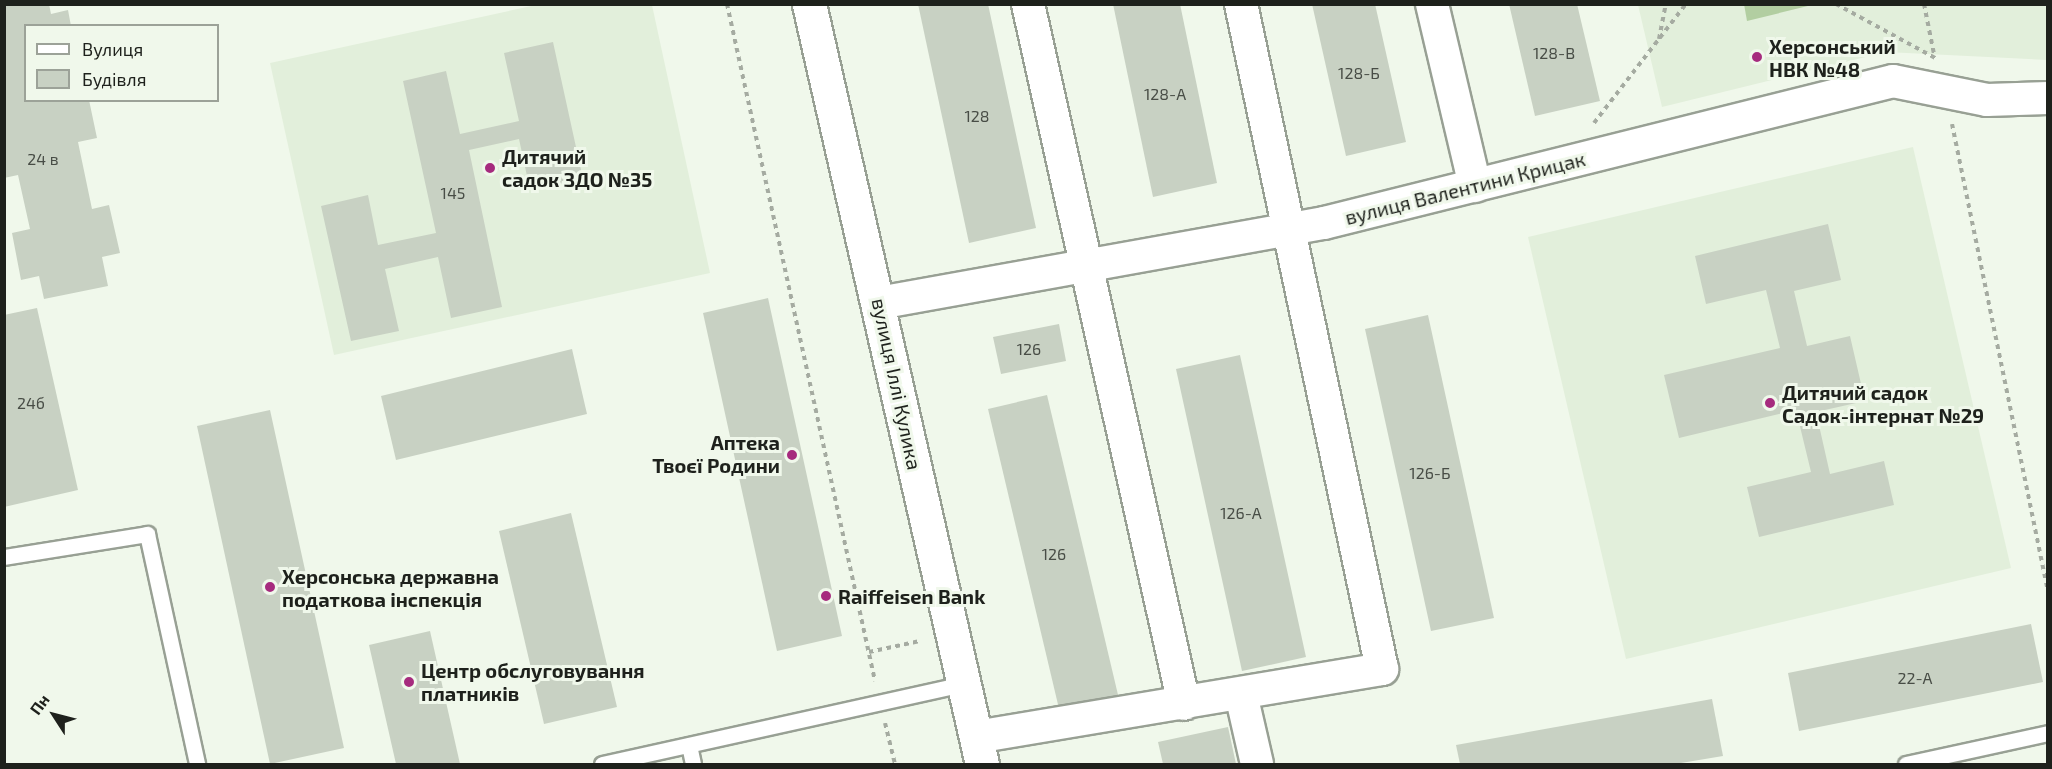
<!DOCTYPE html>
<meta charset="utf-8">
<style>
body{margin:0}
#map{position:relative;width:2052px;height:769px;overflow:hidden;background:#f0f8eb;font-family:"Exo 2",sans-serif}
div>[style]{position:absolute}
.built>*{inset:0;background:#e2efdb}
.green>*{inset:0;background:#b2cea1}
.building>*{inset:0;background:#c8d1c3}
.path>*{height:4px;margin-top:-2px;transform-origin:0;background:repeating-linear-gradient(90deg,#a5aba1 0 4.5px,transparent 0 9px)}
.roads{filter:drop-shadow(2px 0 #98a094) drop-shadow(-2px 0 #98a094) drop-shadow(0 2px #98a094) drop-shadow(0 -2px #98a094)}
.service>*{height:15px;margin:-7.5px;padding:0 7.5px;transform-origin:7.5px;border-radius:7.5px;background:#fff}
.minor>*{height:32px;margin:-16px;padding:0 16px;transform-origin:16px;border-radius:16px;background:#fff}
.tertiary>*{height:33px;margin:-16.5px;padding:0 16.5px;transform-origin:16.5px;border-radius:16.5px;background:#fff}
.dots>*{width:16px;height:16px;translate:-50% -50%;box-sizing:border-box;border:3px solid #f0f8eb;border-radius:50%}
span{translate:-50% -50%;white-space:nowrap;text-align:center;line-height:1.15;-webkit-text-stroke:6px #f0f8eb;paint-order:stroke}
.number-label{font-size:16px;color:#484d46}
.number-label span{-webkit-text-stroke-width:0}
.poi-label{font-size:20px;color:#1e211c;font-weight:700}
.left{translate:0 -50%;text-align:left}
.right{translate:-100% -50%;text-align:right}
.street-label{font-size:20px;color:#1e211c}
.frame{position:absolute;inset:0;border:6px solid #1e211c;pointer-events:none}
.legend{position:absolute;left:24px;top:24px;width:195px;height:78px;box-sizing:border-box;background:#f0f8eb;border:2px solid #9ca298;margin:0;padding:8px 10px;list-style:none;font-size:18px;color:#1e211c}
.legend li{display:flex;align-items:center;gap:12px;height:30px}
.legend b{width:30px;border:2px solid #9ca298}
.north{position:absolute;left:24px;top:685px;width:60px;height:60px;-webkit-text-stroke:4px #f0f8eb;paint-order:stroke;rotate:306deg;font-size:16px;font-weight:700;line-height:24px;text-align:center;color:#1e211c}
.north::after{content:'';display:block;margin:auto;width:21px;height:27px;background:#1e211c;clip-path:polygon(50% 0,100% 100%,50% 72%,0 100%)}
</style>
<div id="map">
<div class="built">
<i style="clip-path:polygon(536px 5px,652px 5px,710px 273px,334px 355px,270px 63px)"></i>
<i style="clip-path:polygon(1638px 5px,2047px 5px,2047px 60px,1886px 52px,1662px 107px)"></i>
<i style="clip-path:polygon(1913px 147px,2011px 568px,1626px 659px,1528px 237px)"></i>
</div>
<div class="green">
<i style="clip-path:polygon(1744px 4px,1812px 4px,1812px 5px,1747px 21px)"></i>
</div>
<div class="building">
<i style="clip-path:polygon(4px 4px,49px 4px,51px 14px,68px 10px,71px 26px,26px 26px,26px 100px,89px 100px,97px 138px,78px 142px,92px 209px,109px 205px,120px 253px,102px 257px,108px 286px,44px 299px,39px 276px,21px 280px,12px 233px,30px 229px,18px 175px,4px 178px)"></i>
<i style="clip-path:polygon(918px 4px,988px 4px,1036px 228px,969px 243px)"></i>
<i style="clip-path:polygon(1113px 4px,1180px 4px,1217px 183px,1153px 197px)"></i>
<i style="clip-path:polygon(1312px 4px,1375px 4px,1406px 142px,1346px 156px)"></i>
<i style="clip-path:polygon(1509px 4px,1577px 4px,1600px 101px,1535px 116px)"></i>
<i style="clip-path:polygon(553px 42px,583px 179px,530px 190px,519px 139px,469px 150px,502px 307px,451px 318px,438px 257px,385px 269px,399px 331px,351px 341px,321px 206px,368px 195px,378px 245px,436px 233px,403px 81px,446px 71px,460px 134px,519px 121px,504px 53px)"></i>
<i style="clip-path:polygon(1828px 224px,1841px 280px,1794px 291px,1807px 346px,1850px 336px,1865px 401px,1816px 412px,1830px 474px,1884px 461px,1894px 505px,1759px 537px,1747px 487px,1811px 472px,1796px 410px,1679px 438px,1664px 375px,1780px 348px,1766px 290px,1706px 304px,1695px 256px)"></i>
<i style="clip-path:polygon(768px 298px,842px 636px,777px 651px,703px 313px)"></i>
<i style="clip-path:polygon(37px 308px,78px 490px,4px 507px,4px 315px)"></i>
<i style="clip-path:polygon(1428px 315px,1494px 618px,1431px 631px,1365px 329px)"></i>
<i style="clip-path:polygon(1059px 324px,1066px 361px,1001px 374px,993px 337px)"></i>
<i style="clip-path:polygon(572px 349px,587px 414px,396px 460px,381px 396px)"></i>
<i style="clip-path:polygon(1240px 355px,1306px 657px,1242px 671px,1176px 369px)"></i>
<i style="clip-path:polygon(1047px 395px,1119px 699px,1060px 713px,988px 409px)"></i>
<i style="clip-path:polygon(270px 410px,344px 748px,270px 764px,197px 426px)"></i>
<i style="clip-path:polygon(571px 513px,617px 707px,544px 724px,499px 531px)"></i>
<i style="clip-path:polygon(2031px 624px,2043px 682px,1799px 731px,1788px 673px)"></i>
<i style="clip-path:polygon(430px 631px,460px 764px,396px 764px,369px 645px)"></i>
<i style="clip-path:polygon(1712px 699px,1723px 756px,1675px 764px,1460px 764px,1456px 745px)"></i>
<i style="clip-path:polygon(1228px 727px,1236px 764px,1163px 764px,1158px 742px)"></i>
</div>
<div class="path">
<i style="left:727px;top:4px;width:693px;rotate:77.67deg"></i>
<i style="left:1836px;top:4px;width:113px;rotate:28.6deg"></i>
<i style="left:1924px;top:4px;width:51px;rotate:78.7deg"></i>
<i style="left:1659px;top:39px;width:36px;rotate:-79deg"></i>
<i style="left:1594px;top:123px;width:150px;rotate:-52.3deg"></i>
<i style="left:1952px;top:124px;width:476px;rotate:78.4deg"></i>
<i style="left:869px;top:652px;width:52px;rotate:-12.2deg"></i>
<i style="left:885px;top:723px;width:42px;rotate:76.3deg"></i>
</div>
<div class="roads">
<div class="service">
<i style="left:4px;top:557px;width:145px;rotate:-9.1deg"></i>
<i style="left:147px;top:534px;width:235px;rotate:77.7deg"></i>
<i style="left:689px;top:745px;width:19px;rotate:78deg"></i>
<i style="left:602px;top:764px;width:371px;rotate:-12.5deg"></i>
<i style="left:1906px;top:764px;width:145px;rotate:-12.3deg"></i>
</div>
<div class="minor">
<i style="left:1028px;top:4px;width:717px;rotate:77.44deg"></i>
<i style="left:1432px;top:4px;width:187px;rotate:76.7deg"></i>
<i style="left:879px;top:303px;width:452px;rotate:-10.2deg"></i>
<i style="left:1324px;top:223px;width:586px;rotate:-14.01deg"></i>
<i style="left:1893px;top:81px;width:96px;rotate:11.4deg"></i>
<i style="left:1987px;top:100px;width:61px;rotate:-1.9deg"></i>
<i style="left:1241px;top:694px;width:72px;rotate:77.1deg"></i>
<i style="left:976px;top:737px;width:412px;rotate:-9.5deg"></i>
<i style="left:1382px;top:669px;width:680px;rotate:-101.97deg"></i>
</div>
<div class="tertiary">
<i style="left:809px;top:4px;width:779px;rotate:77.18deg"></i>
</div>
</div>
<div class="dots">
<i style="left:1757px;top:57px;background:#a62b7e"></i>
<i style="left:490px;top:168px;background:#a62b7e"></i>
<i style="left:1770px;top:403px;background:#a62b7e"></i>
<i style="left:792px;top:455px;background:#a62b7e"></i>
<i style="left:270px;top:587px;background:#a62b7e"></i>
<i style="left:826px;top:596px;background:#a62b7e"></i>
<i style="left:409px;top:682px;background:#a62b7e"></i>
</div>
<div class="number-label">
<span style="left:1554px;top:53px">128-В</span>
<span style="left:1359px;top:73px">128-Б</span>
<span style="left:1165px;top:94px">128-А</span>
<span style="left:977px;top:116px">128</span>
<span style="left:43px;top:159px">24 в</span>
<span style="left:453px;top:193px">145</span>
<span style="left:1029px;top:349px">126</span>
<span style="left:31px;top:403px">24б</span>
<span style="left:1430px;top:473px">126-Б</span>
<span style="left:1241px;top:513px">126-А</span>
<span style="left:1054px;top:554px">126</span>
<span style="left:1915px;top:678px">22-А</span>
</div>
<div class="poi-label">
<span class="left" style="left:1769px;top:58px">Херсонський<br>НВК №48</span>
<span class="left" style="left:502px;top:168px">Дитячий<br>садок ЗДО №35</span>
<span class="left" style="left:1782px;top:404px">Дитячий садок<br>Садок-інтернат №29</span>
<span class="right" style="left:780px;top:454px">Аптека<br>Твоєї Родини</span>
<span class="left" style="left:282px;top:588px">Херсонська державна<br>податкова інспекція</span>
<span class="left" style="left:838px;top:596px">Raiffeisen Bank</span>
<span class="left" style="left:421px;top:682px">Центр обслуговування<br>платників</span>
</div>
<div class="street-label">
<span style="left:1465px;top:188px;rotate:-14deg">вулиця Валентини Крицак</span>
<span style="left:897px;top:384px;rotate:78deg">вулиця Іллі Кулика</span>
</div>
<div class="frame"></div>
<ul class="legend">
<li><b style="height:8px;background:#fff"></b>Вулиця</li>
<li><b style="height:16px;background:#c8d1c3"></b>Будівля</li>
</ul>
<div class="north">Пн</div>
</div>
